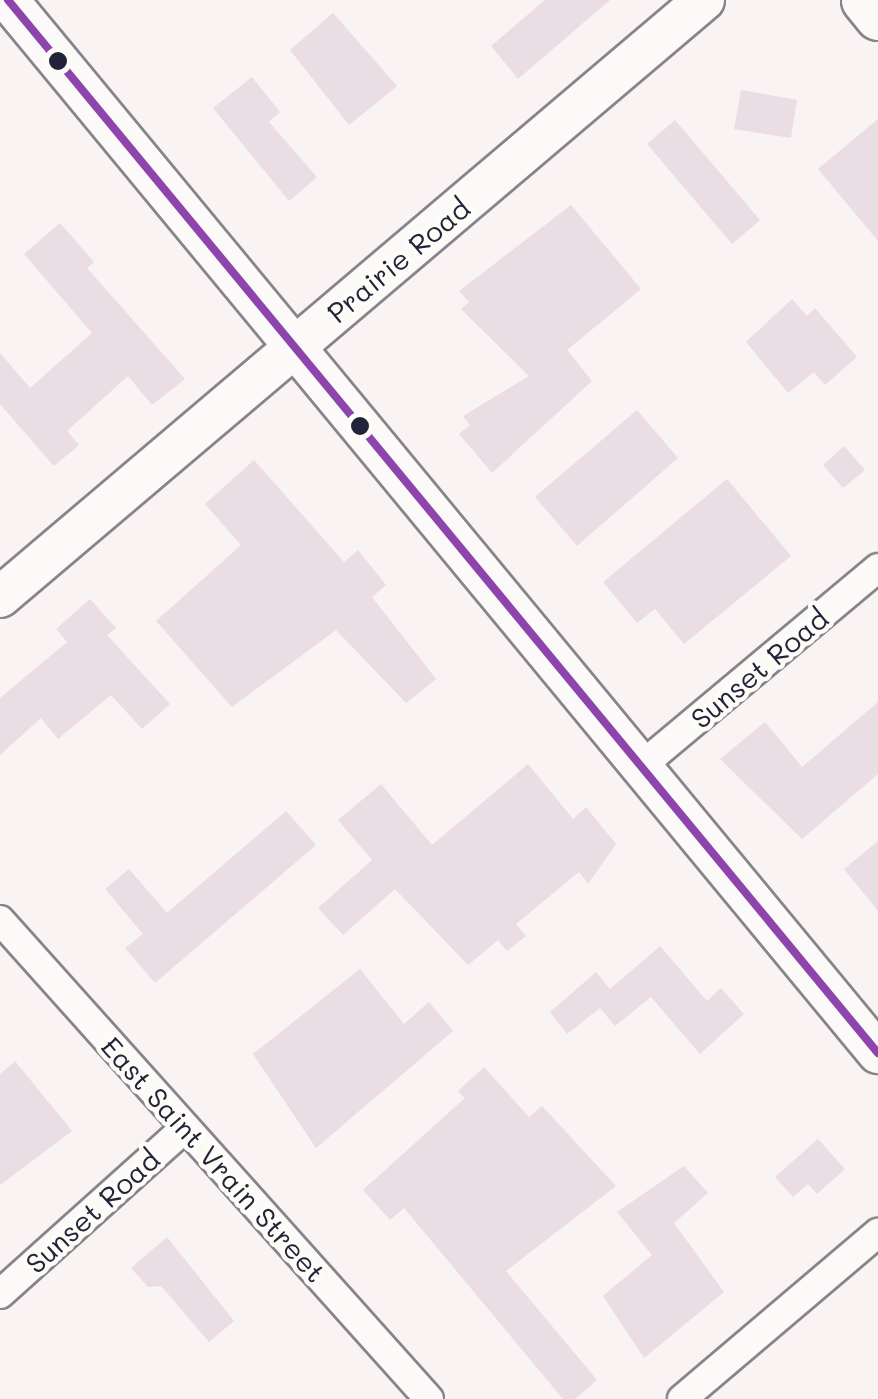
<!DOCTYPE html>
<style>
body{margin:0}
#map{position:relative;width:878px;height:1399px;overflow:hidden;background:#f9f3f4;font-family:Mali,sans-serif}
div>[style]{position:absolute}
.building>*{inset:0;background:#eadde4}
.roads{filter:drop-shadow(2px 0 #87848a) drop-shadow(-2px 0 #87848a) drop-shadow(0 2px #87848a) drop-shadow(0 -2px #87848a)}
.street>*{height:28px;margin:-14px;padding:0 14px;transform-origin:14px;border-radius:14px;background:#fbfaf8}
.secondary>*{height:40px;margin:-20px;padding:0 20px;transform-origin:20px;border-radius:20px;background:#fbfaf8}
.primary>*{height:45px;margin:-22.5px;padding:0 22.5px;transform-origin:22.5px;border-radius:22.5px;background:#fbfaf8}
.bus-1>*{height:8px;margin:-4px;padding:0 4px;transform-origin:4px;border-radius:4px;background:#8e44ad}
.dots>*{width:28px;height:28px;translate:-50% -50%;box-sizing:border-box;border:5px solid #fdfcf7;border-radius:50%}
span{translate:-50% -50%;white-space:nowrap;text-align:center;line-height:1.15;-webkit-text-stroke:9px #fdfcf7;paint-order:stroke}
.street-label{font-size:28px;color:#22223b}
</style>
<div id="map">
<div class="building">
<i style="clip-path:polygon(545px 0,610px 0,518px 79px,491px 46px)"></i>
<i style="clip-path:polygon(333px 13px,397px 86px,349px 125px,290px 50px)"></i>
<i style="clip-path:polygon(252px 77px,280px 112px,269px 122px,317px 177px,289px 201px,213px 108px)"></i>
<i style="clip-path:polygon(741px 90px,797px 100px,791px 138px,734px 129px)"></i>
<i style="clip-path:polygon(878px 119px,878px 241px,818px 169px)"></i>
<i style="clip-path:polygon(675px 120px,760px 220px,732px 244px,647px 144px)"></i>
<i style="clip-path:polygon(571px 205px,641px 289px,567px 350px,592px 381px,492px 473px,459px 434px,470px 425px,463px 416px,529px 376px,461px 309px,469px 302px,459px 291px)"></i>
<i style="clip-path:polygon(60px 223px,94px 262px,87px 268px,185px 379px,152px 405px,128px 376px,67px 431px,79px 445px,54px 466px,0 404px,0 353px,30px 388px,92px 333px,24px 254px)"></i>
<i style="clip-path:polygon(792px 299px,807px 316px,815px 308px,857px 357px,825px 385px,814px 372px,788px 393px,746px 342px)"></i>
<i style="clip-path:polygon(637px 410px,678px 458px,577px 546px,535px 497px)"></i>
<i style="clip-path:polygon(844px 446px,865px 470px,843px 488px,823px 465px)"></i>
<i style="clip-path:polygon(254px 460px,344px 562px,358px 550px,386px 585px,372px 597px,436px 679px,406px 703px,336px 630px,232px 707px,156px 621px,241px 545px,205px 504px)"></i>
<i style="clip-path:polygon(727px 479px,791px 556px,684px 644px,655px 609px,637px 623px,603px 582px)"></i>
<i style="clip-path:polygon(90px 599px,116px 628px,107px 635px,170px 704px,142px 729px,111px 695px,58px 739px,41px 718px,0 755px,0 698px,67px 642px,56px 629px)"></i>
<i style="clip-path:polygon(878px 702px,878px 774px,802px 839px,720px 759px,765px 722px,802px 767px)"></i>
<i style="clip-path:polygon(528px 764px,573px 819px,586px 807px,616px 844px,588px 884px,579px 872px,516px 924px,526px 936px,507px 951px,498px 940px,468px 965px,395px 889px,343px 935px,318px 908px,372px 860px,338px 820px,381px 784px,432px 845px)"></i>
<i style="clip-path:polygon(286px 811px,316px 845px,155px 983px,125px 948px,143px 934px,105px 889px,129px 869px,167px 913px)"></i>
<i style="clip-path:polygon(878px 841px,878px 911px,844px 869px)"></i>
<i style="clip-path:polygon(660px 946px,707px 1001px,721px 988px,744px 1014px,700px 1054px,651px 997px,615px 1026px,600px 1008px,567px 1034px,550px 1012px,596px 972px,610px 989px)"></i>
<i style="clip-path:polygon(360px 969px,404px 1024px,429px 1002px,453px 1031px,316px 1148px,253px 1054px)"></i>
<i style="clip-path:polygon(15px 1061px,72px 1131px,0 1185px,0 1074px)"></i>
<i style="clip-path:polygon(484px 1067px,529px 1117px,542px 1106px,616px 1186px,506px 1271px,597px 1380px,575px 1399px,563px 1399px,404px 1208px,390px 1220px,363px 1190px,465px 1098px,458px 1091px)"></i>
<i style="clip-path:polygon(818px 1139px,845px 1169px,817px 1194px,808px 1184px,793px 1197px,775px 1177px)"></i>
<i style="clip-path:polygon(684px 1166px,708px 1193px,674px 1223px,724px 1292px,644px 1358px,603px 1296px,652px 1255px,617px 1212px)"></i>
<i style="clip-path:polygon(167px 1237px,234px 1321px,209px 1342px,161px 1286px,148px 1287px,131px 1268px)"></i>
</div>
<div class="roads">
<div class="street">
<i style="left:640px;top:767px;width:310px;rotate:-39.9deg"></i>
<i style="left:0;top:920px;width:643px;rotate:48.15deg"></i>
<i style="left:0;top:1294px;width:249px;rotate:-41.9deg"></i>
<i style="left:682px;top:1399px;width:257px;rotate:-40.3deg"></i>
</div>
<div class="secondary">
<i style="left:8px;top:0;width:1366px;rotate:50.44deg"></i>
<i style="left:0;top:597px;width:923px;rotate:-40.3deg"></i>
</div>
<div class="primary">
<i style="left:864px;top:0;width:22px;rotate:51deg"></i>
</div>
</div>
<div class="bus-1">
<i style="left:8px;top:0;width:1366px;rotate:50.44deg"></i>
</div>
<div class="dots">
<i style="left:58px;top:61px;background:#22223b"></i>
<i style="left:360px;top:426px;background:#22223b"></i>
</div>
<div class="street-label">
<span style="left:398px;top:260px;rotate:-40deg">Prairie Road</span>
<span style="left:759px;top:668px;rotate:-40deg">Sunset Road</span>
<span style="left:214px;top:1159px;rotate:48deg">East Saint Vrain Street</span>
<span style="left:92px;top:1211px;rotate:-42deg">Sunset Road</span>
</div>
</div>
